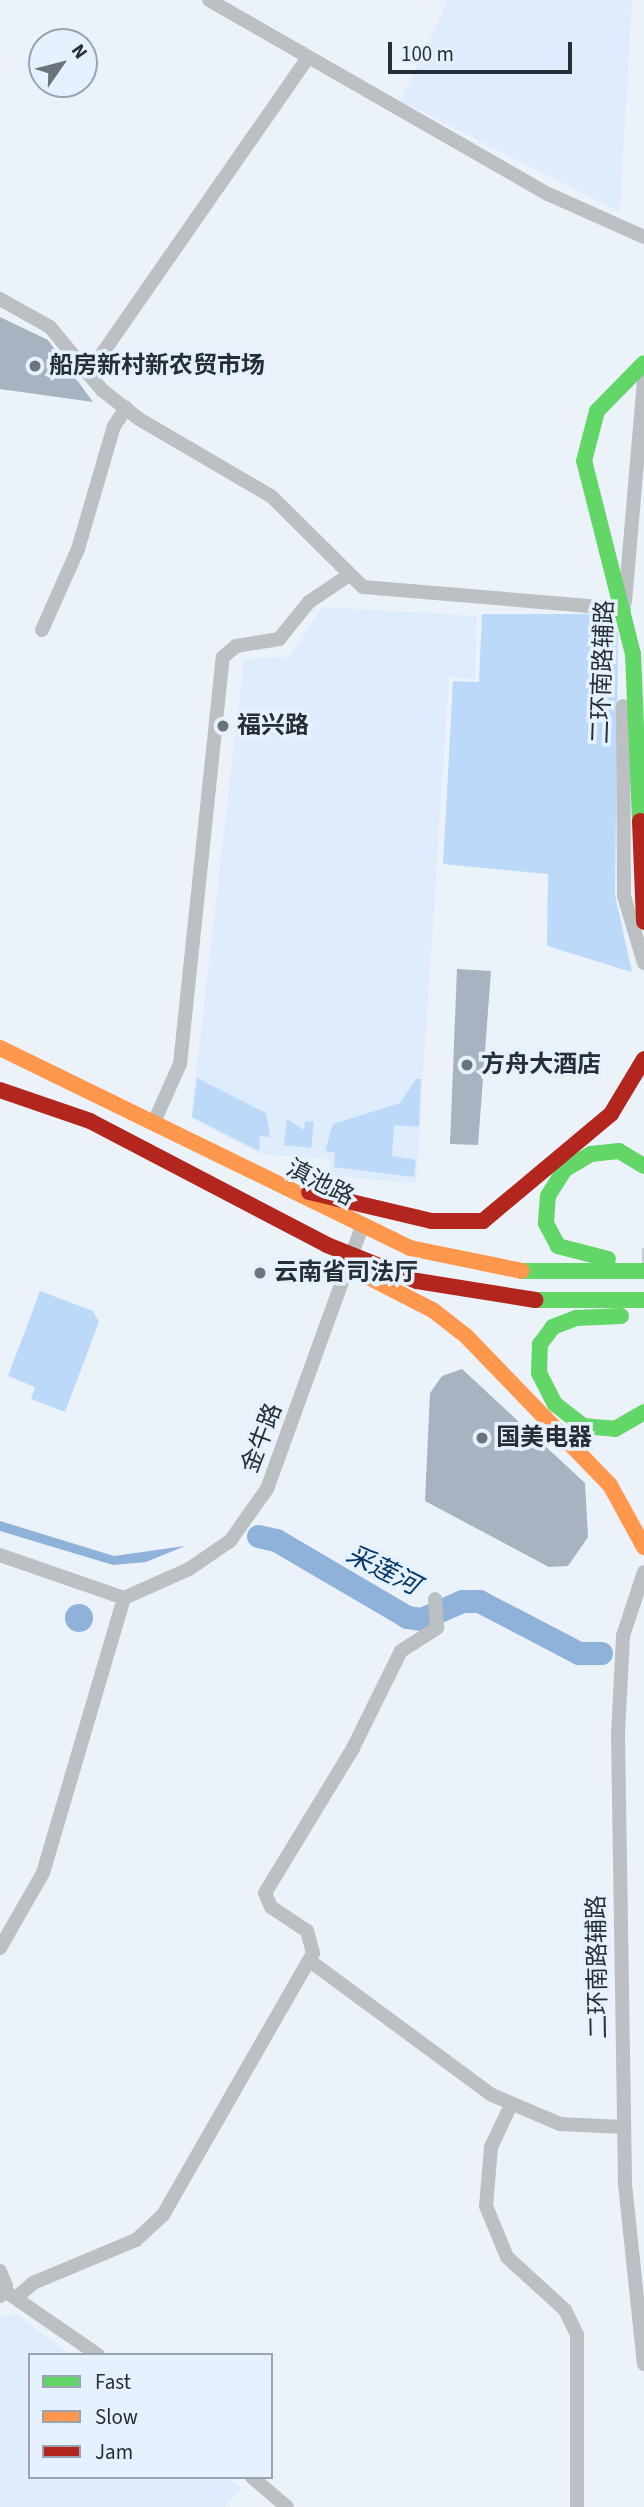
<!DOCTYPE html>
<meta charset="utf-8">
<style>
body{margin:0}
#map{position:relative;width:644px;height:2507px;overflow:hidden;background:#ecf2f9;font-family:"Source Sans 3","Noto Sans SC",sans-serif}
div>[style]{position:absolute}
.built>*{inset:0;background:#dfecfc}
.green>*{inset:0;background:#bdd9fa}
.water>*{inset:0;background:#8eb2da}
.round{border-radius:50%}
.river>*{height:23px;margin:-11.5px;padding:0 11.5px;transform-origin:11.5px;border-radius:11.5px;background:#8eb2da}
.building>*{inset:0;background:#a7b3c0}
.primary-tunnel>*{height:23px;margin-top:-11.5px;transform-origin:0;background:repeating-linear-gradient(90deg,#c5cbd2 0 23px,transparent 0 34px)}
.street>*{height:14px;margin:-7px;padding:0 7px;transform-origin:7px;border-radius:7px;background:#bcc0c3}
.fast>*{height:16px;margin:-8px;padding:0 8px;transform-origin:8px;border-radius:8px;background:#63d668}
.slow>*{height:16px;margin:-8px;padding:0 8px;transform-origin:8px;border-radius:8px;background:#ff974d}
.jam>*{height:16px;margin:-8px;padding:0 8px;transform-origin:8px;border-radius:8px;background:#b3261e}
.dots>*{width:19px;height:19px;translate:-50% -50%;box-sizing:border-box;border:4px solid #e6f1ff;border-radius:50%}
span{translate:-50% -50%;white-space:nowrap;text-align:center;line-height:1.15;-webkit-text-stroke:7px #e6f1ff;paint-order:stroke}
.poi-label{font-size:24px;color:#272e36;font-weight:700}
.left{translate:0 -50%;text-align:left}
.street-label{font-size:24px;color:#272e36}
.water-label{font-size:26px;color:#013769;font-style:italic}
.legend{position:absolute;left:28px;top:2353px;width:245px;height:126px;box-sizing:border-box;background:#e6f1ff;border:2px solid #9aa3af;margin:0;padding:9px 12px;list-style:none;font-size:21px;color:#272e36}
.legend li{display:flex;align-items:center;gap:14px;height:35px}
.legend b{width:35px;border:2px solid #9aa3af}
.north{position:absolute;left:28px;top:28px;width:70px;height:70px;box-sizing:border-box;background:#e6f1ff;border:2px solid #9aa3af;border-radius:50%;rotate:55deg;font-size:19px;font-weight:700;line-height:28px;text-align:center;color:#272e36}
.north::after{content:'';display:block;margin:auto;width:24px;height:32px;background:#6c737a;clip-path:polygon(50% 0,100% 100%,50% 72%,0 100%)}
.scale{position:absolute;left:388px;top:42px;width:184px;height:32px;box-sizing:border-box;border:4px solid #272e36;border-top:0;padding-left:9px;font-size:21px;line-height:24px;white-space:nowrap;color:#272e36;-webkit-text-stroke:5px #e6f1ff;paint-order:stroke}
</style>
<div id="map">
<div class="built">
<i style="clip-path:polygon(448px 0,632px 0,620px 212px,401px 101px)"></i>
<i style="clip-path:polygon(322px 607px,477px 616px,475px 679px,449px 677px,416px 1184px,331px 1175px,328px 1159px,261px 1154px,191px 1118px,244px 659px,290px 657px)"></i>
<i style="clip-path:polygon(18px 2315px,70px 2355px,30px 2355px,30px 2477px,227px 2477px,242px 2489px,224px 2507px,0 2507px,0 2318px)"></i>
</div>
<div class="green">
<i style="clip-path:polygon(482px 614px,600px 614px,618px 633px,615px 895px,632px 972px,547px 946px,548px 874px,443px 864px,453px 681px,479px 682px)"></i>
<i style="clip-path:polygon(197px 1078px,266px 1113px,270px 1137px,260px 1136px,259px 1151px,192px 1117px)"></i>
<i style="clip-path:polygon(416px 1079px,421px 1079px,419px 1127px,394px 1125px,392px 1156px,416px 1160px,414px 1177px,334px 1167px,335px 1153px,325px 1151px,333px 1124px,400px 1103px)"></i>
<i style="clip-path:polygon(287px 1119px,304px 1130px,305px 1121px,314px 1122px,311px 1148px,284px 1145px)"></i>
<i style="clip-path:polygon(40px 1291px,93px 1311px,99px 1322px,65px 1412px,31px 1399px,35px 1387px,8px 1376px)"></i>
</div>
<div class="water">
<i style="clip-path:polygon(0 1521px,114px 1556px,185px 1546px,146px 1562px,113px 1565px,0 1531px)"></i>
<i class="round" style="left:65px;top:1604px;width:28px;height:28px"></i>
</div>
<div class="river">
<i style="left:258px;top:1536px;width:18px;rotate:13deg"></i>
<i style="left:276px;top:1540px;width:152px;rotate:30.4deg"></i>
<i style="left:407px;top:1617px;width:14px;rotate:8deg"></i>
<i style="left:421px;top:1619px;width:45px;rotate:-23.7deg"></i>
<i style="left:462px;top:1601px;width:17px"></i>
<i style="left:479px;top:1601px;width:113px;rotate:27.5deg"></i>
<i style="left:579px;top:1653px;width:22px"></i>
</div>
<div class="building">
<i style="clip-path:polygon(0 317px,48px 340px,93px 402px,0 389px)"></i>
<i style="clip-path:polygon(457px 969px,491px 971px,478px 1145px,450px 1144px)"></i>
<i style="clip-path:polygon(462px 1369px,585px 1483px,588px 1537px,568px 1566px,549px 1567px,425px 1501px,430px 1393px,442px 1376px)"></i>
</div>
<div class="primary-tunnel">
<i style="left:642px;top:1259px;width:2px"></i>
</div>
<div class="street">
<i style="left:209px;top:0;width:391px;rotate:29.8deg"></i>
<i style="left:548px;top:194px;width:105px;rotate:24.1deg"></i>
<i style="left:0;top:299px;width:57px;rotate:29.2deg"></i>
<i style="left:50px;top:327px;width:82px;rotate:50.5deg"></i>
<i style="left:102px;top:390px;width:47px;rotate:38.1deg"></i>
<i style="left:139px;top:419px;width:153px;rotate:30.3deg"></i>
<i style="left:271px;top:496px;width:129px;rotate:44.7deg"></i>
<i style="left:363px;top:587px;width:262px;rotate:4.8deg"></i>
<i style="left:88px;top:374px;width:384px;rotate:-55.2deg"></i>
<i style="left:625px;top:602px;width:223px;rotate:-85.1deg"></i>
<i style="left:42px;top:630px;width:89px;rotate:-66deg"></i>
<i style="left:78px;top:549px;width:128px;rotate:-73.7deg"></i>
<i style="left:114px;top:426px;width:22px;rotate:-56deg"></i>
<i style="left:623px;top:706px;width:190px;rotate:89.7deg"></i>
<i style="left:624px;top:896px;width:70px;rotate:73.4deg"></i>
<i style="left:154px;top:1122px;width:64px;rotate:-65.9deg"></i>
<i style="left:180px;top:1064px;width:409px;rotate:-84deg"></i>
<i style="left:223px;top:657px;width:17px;rotate:-40deg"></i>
<i style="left:236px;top:646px;width:44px;rotate:-9.2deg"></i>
<i style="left:279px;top:639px;width:48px;rotate:-51deg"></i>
<i style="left:309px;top:602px;width:45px;rotate:-34deg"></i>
<i style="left:0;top:1555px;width:131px;rotate:19.1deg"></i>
<i style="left:124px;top:1598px;width:71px;rotate:-24deg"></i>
<i style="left:189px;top:1569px;width:50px;rotate:-34.3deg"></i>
<i style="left:230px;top:1541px;width:64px;rotate:-54.6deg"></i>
<i style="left:267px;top:1489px;width:276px;rotate:-70.1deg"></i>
<i style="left:644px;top:1572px;width:67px;rotate:108.2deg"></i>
<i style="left:623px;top:1636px;width:98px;rotate:92.9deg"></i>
<i style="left:618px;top:1734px;width:450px;rotate:89.1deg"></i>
<i style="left:625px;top:2184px;width:181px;rotate:84deg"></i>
<i style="left:0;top:1948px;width:86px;rotate:-60.2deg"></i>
<i style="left:43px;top:1873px;width:287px;rotate:-73.6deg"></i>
<i style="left:310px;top:1961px;width:226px;rotate:36.4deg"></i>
<i style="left:492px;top:2095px;width:74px;rotate:23.1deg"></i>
<i style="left:560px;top:2124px;width:63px;rotate:2.7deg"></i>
<i style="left:511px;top:2105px;width:47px;rotate:115.5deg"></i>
<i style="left:491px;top:2147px;width:59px;rotate:94.8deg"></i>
<i style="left:486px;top:2206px;width:55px;rotate:67.6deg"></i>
<i style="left:507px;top:2257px;width:79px;rotate:42.4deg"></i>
<i style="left:565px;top:2310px;width:28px;rotate:64deg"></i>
<i style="left:577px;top:2335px;width:172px;rotate:90deg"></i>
<i style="left:0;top:2271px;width:16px;rotate:68deg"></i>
<i style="left:6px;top:2286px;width:12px;rotate:121deg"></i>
<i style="left:5px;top:2291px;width:113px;rotate:34.5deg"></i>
<i style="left:17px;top:2297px;width:21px;rotate:-41deg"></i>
<i style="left:33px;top:2283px;width:112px;rotate:-22.7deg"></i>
<i style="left:136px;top:2240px;width:37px;rotate:-43deg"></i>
<i style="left:163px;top:2215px;width:302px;rotate:-60.2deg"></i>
<i style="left:313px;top:1953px;width:23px;rotate:-105deg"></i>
<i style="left:307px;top:1931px;width:43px;rotate:-146.3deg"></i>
<i style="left:271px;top:1907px;width:15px;rotate:-113deg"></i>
<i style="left:265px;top:1893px;width:170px;rotate:-58.7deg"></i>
<i style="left:353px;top:1748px;width:108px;rotate:-63.7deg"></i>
<i style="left:401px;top:1651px;width:43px;rotate:-32.6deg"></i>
<i style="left:437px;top:1628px;width:29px;rotate:-94deg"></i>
<i style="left:252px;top:2477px;width:46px;rotate:40.6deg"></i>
</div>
<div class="fast">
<i style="left:640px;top:821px;width:167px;rotate:-92.4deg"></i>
<i style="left:633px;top:654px;width:199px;rotate:-104.2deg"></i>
<i style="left:584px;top:461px;width:52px;rotate:-75.4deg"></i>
<i style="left:597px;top:411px;width:67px;rotate:-45.6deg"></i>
<i style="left:608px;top:1259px;width:52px;rotate:-165.4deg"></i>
<i style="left:558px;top:1246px;width:26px;rotate:-118deg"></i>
<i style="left:546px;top:1223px;width:27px;rotate:-86deg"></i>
<i style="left:548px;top:1196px;width:31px;rotate:-58deg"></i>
<i style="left:564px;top:1170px;width:31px;rotate:-31deg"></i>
<i style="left:591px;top:1154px;width:28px;rotate:-6deg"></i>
<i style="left:619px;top:1151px;width:29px;rotate:31deg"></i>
<i style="left:522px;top:1271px;width:122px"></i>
<i style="left:535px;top:1300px;width:109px"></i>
<i style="left:621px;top:1316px;width:45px;rotate:177.5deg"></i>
<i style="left:576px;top:1318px;width:25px;rotate:159deg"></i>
<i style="left:553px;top:1327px;width:21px;rotate:127deg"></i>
<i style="left:540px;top:1344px;width:29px;rotate:92deg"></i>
<i style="left:539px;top:1373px;width:35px;rotate:63deg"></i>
<i style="left:555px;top:1404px;width:36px;rotate:38deg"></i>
<i style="left:583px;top:1426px;width:32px;rotate:5deg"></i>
<i style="left:615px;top:1429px;width:34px;rotate:-30deg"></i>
</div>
<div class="slow">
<i style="left:0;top:1048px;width:456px;rotate:26deg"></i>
<i style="left:410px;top:1248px;width:114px;rotate:11.6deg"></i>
<i style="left:366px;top:1276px;width:76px;rotate:27.2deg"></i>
<i style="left:434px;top:1311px;width:41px;rotate:38deg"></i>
<i style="left:466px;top:1336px;width:207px;rotate:46deg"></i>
<i style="left:610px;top:1485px;width:71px;rotate:61.3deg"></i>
</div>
<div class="jam">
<i style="left:640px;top:821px;width:101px;rotate:87.7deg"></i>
<i style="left:0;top:1090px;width:95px;rotate:19deg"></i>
<i style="left:90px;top:1121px;width:267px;rotate:27.6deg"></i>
<i style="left:327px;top:1245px;width:97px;rotate:21.8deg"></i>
<i style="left:417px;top:1281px;width:120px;rotate:9.1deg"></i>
<i style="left:309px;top:1192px;width:126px;rotate:13.3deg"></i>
<i style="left:432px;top:1221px;width:51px"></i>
<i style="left:483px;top:1221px;width:167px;rotate:-39.9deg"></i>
<i style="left:611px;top:1114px;width:64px;rotate:-59deg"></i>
</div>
<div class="dots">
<i style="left:35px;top:366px;background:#6c737a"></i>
<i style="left:223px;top:726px;background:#6c737a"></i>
<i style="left:467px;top:1065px;background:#6c737a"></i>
<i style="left:260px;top:1273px;background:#6c737a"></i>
<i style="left:482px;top:1438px;background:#6c737a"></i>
</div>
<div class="poi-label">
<span class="left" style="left:49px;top:366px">船房新村新农贸市场</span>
<span class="left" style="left:237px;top:726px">福兴路</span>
<span class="left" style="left:481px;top:1065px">方舟大酒店</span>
<span class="left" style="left:274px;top:1273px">云南省司法厅</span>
<span class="left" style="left:496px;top:1438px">国美电器</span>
</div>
<div class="street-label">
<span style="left:603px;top:672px;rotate:-88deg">二环南路辅路</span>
<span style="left:320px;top:1183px;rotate:27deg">滇池路</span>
<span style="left:262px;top:1438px;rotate:-69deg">金牛路</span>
<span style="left:598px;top:1967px;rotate:-91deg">二环南路辅路</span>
</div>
<div class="water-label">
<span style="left:383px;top:1570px;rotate:27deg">采莲河</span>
</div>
<ul class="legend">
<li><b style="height:9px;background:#63d668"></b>Fast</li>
<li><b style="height:9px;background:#ff974d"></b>Slow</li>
<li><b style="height:9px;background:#b3261e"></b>Jam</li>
</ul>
<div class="north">N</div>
<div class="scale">100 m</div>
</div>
